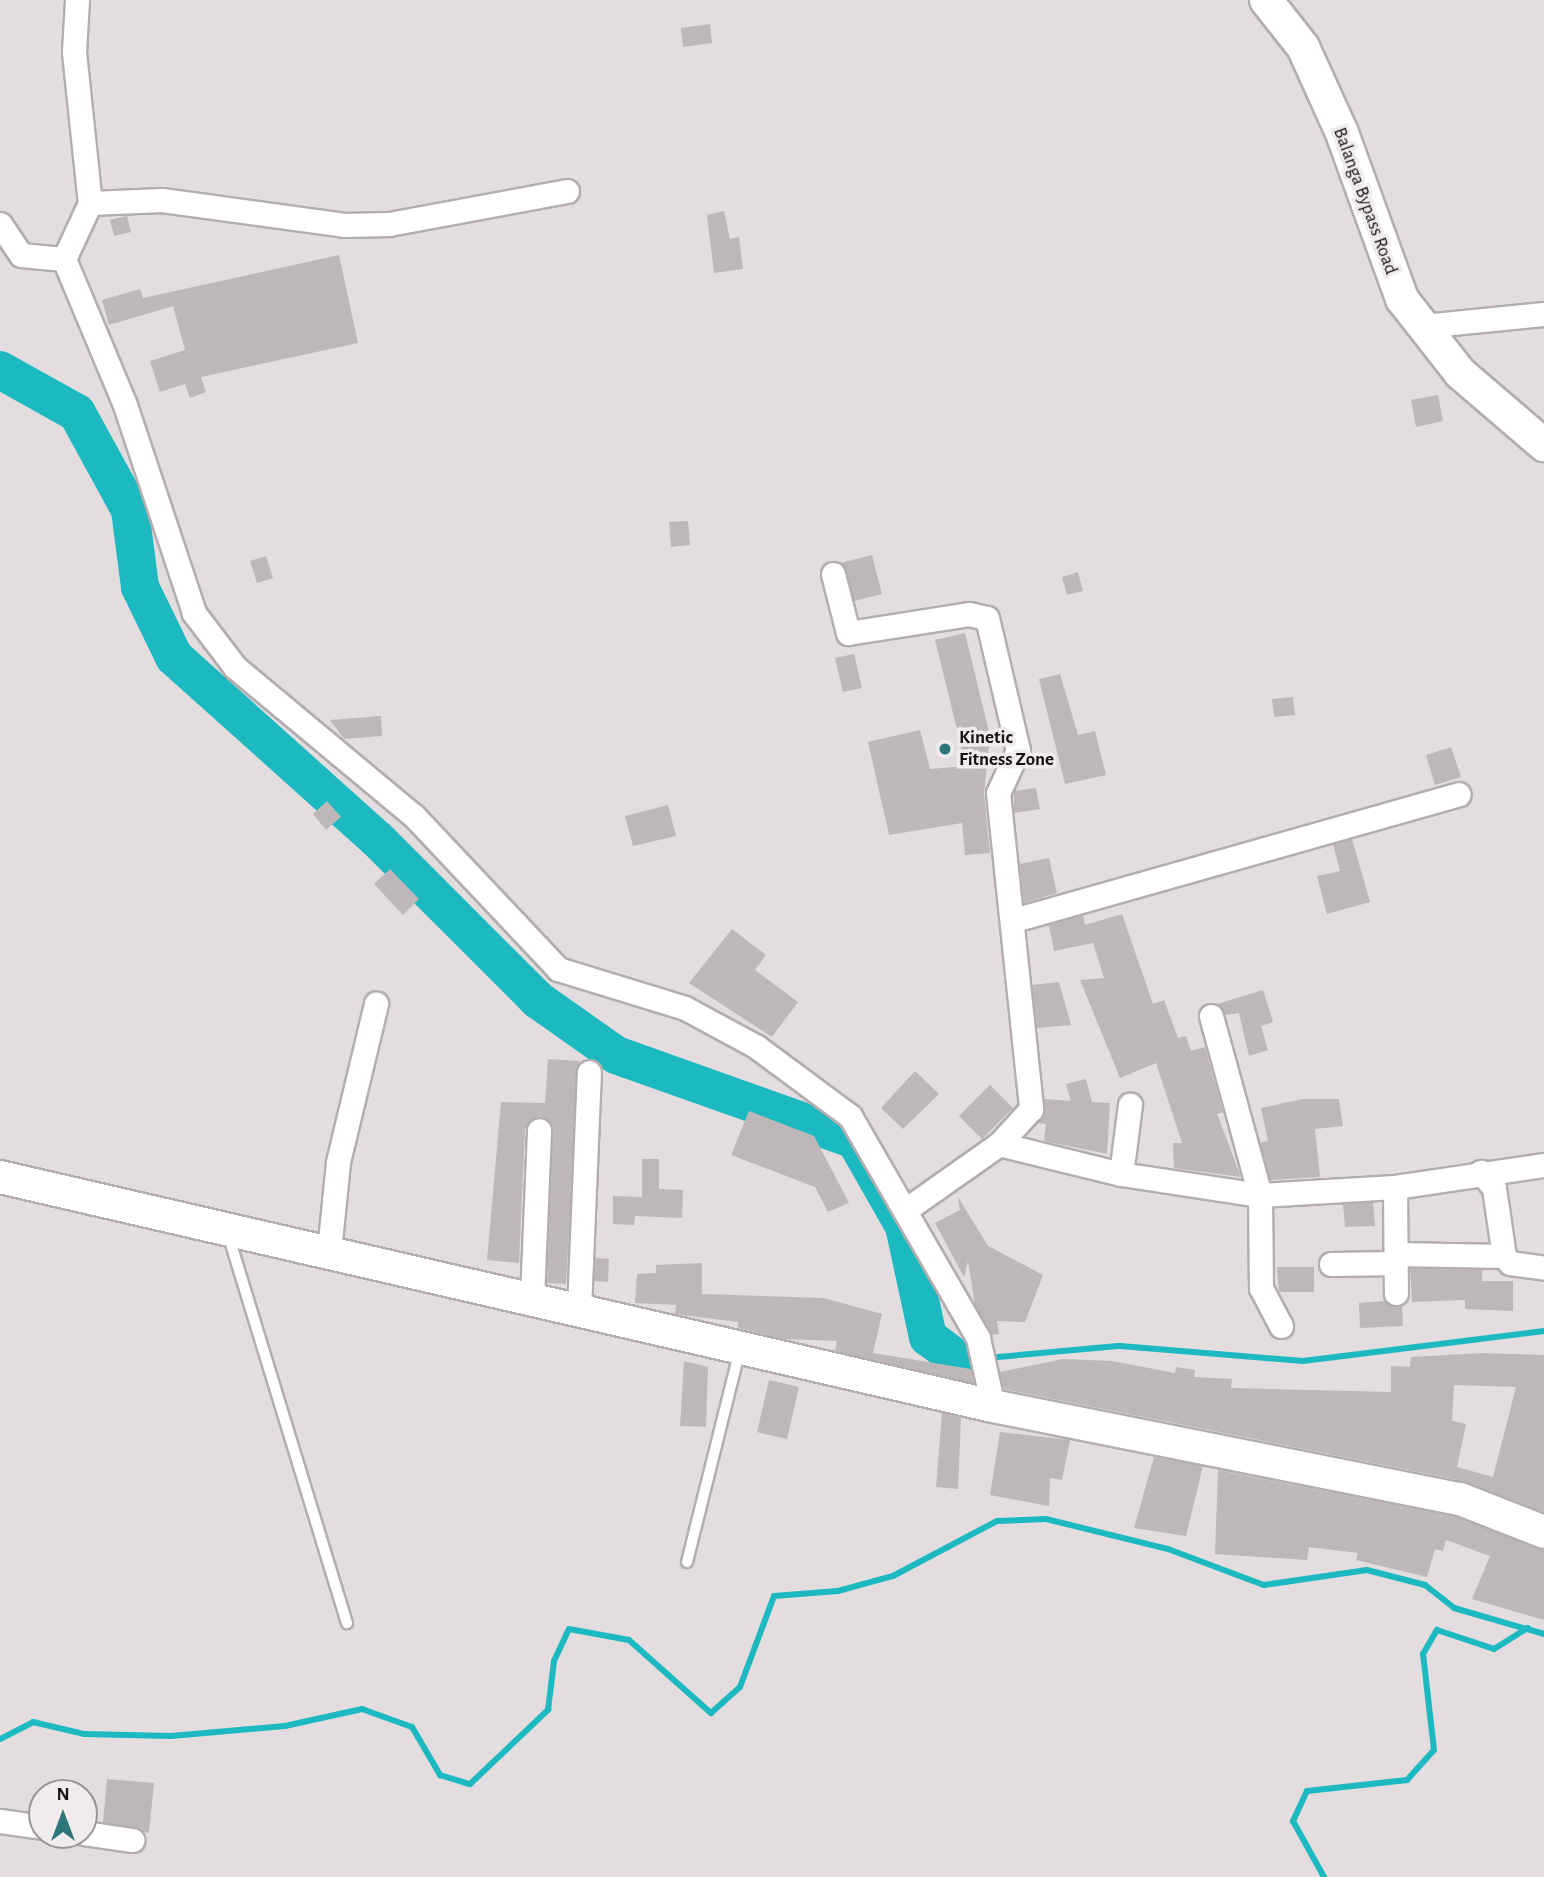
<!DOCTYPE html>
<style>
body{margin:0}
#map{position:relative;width:1544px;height:1877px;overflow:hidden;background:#e3dddf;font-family:"Alegreya Sans",sans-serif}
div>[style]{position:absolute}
.stream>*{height:6px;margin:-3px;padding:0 3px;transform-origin:3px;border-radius:3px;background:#1cb9c1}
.river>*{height:38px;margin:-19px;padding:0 19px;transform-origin:19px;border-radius:19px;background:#1cb9c1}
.building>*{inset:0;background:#bdb7b9}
.roads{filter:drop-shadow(2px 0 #b3adaf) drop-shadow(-2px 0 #b3adaf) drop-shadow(0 2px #b3adaf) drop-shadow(0 -2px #b3adaf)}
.lane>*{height:10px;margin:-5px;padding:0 5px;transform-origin:5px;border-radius:5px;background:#fff}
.street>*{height:23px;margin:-11.5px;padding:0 11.5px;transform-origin:11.5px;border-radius:11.5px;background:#fff}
.secondary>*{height:32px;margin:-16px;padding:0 16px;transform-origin:16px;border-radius:16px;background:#fff}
.dots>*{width:19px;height:19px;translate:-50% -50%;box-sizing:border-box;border:4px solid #f0ebec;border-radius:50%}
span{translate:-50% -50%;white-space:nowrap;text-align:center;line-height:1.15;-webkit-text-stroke:7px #f0ebec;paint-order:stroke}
.street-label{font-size:19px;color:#151313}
.poi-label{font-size:19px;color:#151313;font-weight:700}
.left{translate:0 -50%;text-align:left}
.north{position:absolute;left:28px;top:1779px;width:70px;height:70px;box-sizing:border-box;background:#f0ebec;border:2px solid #989595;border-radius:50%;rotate:0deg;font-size:19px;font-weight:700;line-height:28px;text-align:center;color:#151313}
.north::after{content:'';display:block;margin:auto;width:24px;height:32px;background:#2d777b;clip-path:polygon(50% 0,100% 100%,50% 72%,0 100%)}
</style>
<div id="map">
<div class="stream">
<i style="left:987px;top:1358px;width:134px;rotate:-5.2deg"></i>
<i style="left:1120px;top:1346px;width:184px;rotate:4.7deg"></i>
<i style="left:1303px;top:1361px;width:243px;rotate:-7.1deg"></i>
<i style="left:957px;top:1359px;width:19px;rotate:-3deg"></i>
<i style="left:0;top:1739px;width:37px;rotate:-27deg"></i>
<i style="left:33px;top:1722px;width:52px;rotate:13.2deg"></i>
<i style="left:84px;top:1734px;width:87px;rotate:1.3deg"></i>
<i style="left:171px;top:1736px;width:114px;rotate:-5deg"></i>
<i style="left:285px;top:1726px;width:79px;rotate:-12.4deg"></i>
<i style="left:362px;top:1709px;width:53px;rotate:19.8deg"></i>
<i style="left:412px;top:1727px;width:56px;rotate:59.7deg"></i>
<i style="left:440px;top:1775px;width:31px;rotate:17deg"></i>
<i style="left:470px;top:1784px;width:108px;rotate:-43.5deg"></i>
<i style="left:548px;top:1710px;width:49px;rotate:-83deg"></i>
<i style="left:554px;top:1661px;width:35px;rotate:-65deg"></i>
<i style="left:569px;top:1629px;width:61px;rotate:10.4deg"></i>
<i style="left:629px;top:1640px;width:110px;rotate:41.7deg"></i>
<i style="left:711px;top:1713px;width:39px;rotate:-42deg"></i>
<i style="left:740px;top:1687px;width:97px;rotate:-69.5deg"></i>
<i style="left:774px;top:1596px;width:64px;rotate:-4.5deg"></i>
<i style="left:838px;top:1591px;width:57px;rotate:-15.3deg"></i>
<i style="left:893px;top:1576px;width:118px;rotate:-27.9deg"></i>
<i style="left:997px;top:1521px;width:49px;rotate:-2.3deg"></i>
<i style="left:1046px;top:1519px;width:126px;rotate:13.8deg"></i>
<i style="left:1168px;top:1549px;width:103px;rotate:20.6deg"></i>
<i style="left:1264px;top:1585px;width:104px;rotate:-8.3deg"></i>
<i style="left:1367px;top:1570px;width:60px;rotate:14.5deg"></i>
<i style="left:1425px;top:1585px;width:37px;rotate:38deg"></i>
<i style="left:1454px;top:1608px;width:94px;rotate:16.1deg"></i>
<i style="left:1324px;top:1877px;width:64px;rotate:-119deg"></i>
<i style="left:1293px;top:1821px;width:33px;rotate:-65deg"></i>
<i style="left:1307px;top:1791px;width:101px;rotate:-6.3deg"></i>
<i style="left:1407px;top:1780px;width:40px;rotate:-48deg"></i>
<i style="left:1434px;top:1750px;width:97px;rotate:-96.5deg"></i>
<i style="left:1423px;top:1654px;width:28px;rotate:-60deg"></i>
<i style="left:1437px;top:1630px;width:60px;rotate:18.4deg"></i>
<i style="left:1494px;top:1649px;width:40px;rotate:-32deg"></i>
</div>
<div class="river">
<i style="left:0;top:370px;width:88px;rotate:29.2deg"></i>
<i style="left:77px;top:413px;width:111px;rotate:61.3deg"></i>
<i style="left:130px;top:510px;width:78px;rotate:82.6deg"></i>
<i style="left:140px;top:587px;width:78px;rotate:64.1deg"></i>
<i style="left:174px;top:657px;width:273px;rotate:41.9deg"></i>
<i style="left:377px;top:839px;width:228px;rotate:45deg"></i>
<i style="left:538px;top:1000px;width:95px;rotate:35.2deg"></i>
<i style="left:616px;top:1055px;width:254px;rotate:19.6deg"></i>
<i style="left:855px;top:1140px;width:99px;rotate:60.3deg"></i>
<i style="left:904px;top:1226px;width:114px;rotate:77.8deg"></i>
<i style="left:928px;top:1337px;width:36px;rotate:37deg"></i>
</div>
<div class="building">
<i style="clip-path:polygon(710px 24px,712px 43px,683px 47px,681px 28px)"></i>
<i style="clip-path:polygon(724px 211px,730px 239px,739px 237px,743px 269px,714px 273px,707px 215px)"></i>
<i style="clip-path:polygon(127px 216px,131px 232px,114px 236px,110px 220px)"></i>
<i style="clip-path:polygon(339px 255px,358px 343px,201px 377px,206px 392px,190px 398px,185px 384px,160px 392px,150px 361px,185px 350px,173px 306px,109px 325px,102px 300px,140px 289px,143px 298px)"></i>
<i style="clip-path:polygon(1438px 395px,1443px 421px,1416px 427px,1411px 400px)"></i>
<i style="clip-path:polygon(688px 521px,690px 545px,671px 547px,669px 522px)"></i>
<i style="clip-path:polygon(872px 555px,882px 594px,854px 601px,841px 563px)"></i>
<i style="clip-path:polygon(266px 556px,273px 578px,257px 583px,250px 561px)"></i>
<i style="clip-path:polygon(1078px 572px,1083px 591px,1067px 595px,1062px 577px)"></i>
<i style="clip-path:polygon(965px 633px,990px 736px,984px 794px,990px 853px,965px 855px,962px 823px,889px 835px,868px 742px,920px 730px,930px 769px,966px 766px,935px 640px)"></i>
<i style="clip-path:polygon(854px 654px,862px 688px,843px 692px,835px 658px)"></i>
<i style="clip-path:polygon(1060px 674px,1078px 735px,1095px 731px,1106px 775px,1065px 784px,1039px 679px)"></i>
<i style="clip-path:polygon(1293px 697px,1295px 715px,1274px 717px,1272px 699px)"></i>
<i style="clip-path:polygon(381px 716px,382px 736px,344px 739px,330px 720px)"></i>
<i style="clip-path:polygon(1451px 747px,1461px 777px,1435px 785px,1426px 755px)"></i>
<i style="clip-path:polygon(1036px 788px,1040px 809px,1014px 813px,1014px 791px)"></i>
<i style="clip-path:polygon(327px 801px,341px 817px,326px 830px,313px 814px)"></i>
<i style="clip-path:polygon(668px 805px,676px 836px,633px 846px,625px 816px)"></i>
<i style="clip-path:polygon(1352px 839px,1370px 902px,1327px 914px,1317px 876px,1340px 871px,1333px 844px)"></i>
<i style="clip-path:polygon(1049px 858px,1057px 893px,1024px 903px,1020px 864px)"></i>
<i style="clip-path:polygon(390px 869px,419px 899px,403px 915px,374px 884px)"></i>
<i style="clip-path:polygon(1122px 914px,1153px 1004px,1164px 1000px,1178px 1038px,1186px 1036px,1191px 1051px,1205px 1047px,1223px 1112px,1217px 1114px,1241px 1177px,1174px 1168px,1173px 1143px,1182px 1143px,1156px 1063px,1120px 1078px,1080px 980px,1104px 978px,1093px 943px,1054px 951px,1049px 925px,1083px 915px,1085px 925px)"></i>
<i style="clip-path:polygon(732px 929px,766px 955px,755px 970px,798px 1002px,772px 1037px,689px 983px)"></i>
<i style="clip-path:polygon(1059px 982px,1071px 1025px,1037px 1028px,1032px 985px)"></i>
<i style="clip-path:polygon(1263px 990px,1273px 1022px,1261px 1026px,1268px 1050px,1249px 1056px,1239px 1013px,1225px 1015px,1217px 1004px)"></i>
<i style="clip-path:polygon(548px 1059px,579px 1061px,566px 1284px,547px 1283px,553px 1131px,540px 1116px,525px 1129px,519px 1263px,487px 1260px,501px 1102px,545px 1103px)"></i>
<i style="clip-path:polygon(915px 1071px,939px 1094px,903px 1129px,881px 1108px)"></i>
<i style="clip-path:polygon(1086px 1079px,1092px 1102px,1110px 1103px,1107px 1154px,1044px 1141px,1046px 1124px,1037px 1123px,1044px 1099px,1071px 1101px,1066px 1084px)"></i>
<i style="clip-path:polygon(990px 1085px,1013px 1108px,982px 1139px,959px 1116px)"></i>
<i style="clip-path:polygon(1303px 1099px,1339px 1099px,1343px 1126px,1315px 1129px,1320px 1177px,1270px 1180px,1260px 1143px,1268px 1141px,1261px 1108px)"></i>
<i style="clip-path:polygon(749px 1111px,814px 1136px,849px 1203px,828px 1212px,815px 1187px,731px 1155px)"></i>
<i style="clip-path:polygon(642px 1159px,659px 1159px,659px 1189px,683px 1190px,682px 1218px,635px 1216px,634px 1225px,613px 1224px,613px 1196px,642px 1197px)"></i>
<i style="clip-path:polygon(958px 1197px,988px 1246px,1043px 1275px,1025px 1322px,997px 1321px,999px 1334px,992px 1335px,975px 1305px,968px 1261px,964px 1277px,935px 1223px,960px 1210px)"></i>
<i style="clip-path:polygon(1373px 1202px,1375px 1226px,1345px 1227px,1343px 1204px)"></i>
<i style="clip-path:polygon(595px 1258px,609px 1259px,608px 1282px,594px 1281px)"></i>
<i style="clip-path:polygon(702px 1263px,702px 1294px,824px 1298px,882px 1314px,873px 1353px,971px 1369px,974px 1383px,835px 1351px,837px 1341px,784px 1339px,738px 1328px,738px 1322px,675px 1314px,676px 1305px,635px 1303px,637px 1274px,656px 1273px,656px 1265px)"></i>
<i style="clip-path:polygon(1277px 1267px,1314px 1267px,1314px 1292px,1279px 1292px)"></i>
<i style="clip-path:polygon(1410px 1268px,1482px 1270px,1482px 1281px,1513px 1281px,1513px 1311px,1465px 1309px,1465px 1300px,1412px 1302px)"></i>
<i style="clip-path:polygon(1385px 1301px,1402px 1306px,1403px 1326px,1360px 1328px,1359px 1303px)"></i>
<i style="clip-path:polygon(evenodd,1483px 1353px,1544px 1355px,1544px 1512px,1464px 1481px,1004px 1389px,1000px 1372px,1063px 1359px,1112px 1361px,1175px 1373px,1176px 1367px,1195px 1370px,1194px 1377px,1232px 1379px,1231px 1388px,1391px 1392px,1391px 1366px,1410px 1367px,1411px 1357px,1483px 1353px,1454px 1385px,1516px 1387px,1493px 1477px,1457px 1467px,1466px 1424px,1452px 1421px,1454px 1385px)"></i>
<i style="clip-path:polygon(684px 1361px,708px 1367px,706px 1427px,680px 1426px)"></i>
<i style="clip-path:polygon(769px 1380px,799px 1387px,787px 1439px,757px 1432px)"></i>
<i style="clip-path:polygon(942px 1413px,961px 1418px,958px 1489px,936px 1487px)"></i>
<i style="clip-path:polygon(1000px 1432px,1070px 1440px,1062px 1480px,1050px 1478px,1049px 1506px,990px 1495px)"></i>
<i style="clip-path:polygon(1154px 1457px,1203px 1466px,1186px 1536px,1134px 1528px)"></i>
<i style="clip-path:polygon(1218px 1470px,1455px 1517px,1544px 1550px,1544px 1620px,1472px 1599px,1490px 1556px,1446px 1540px,1443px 1551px,1435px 1549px,1427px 1577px,1356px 1560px,1358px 1553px,1309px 1547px,1307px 1560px,1215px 1554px)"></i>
<i style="clip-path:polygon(107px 1779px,154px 1783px,149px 1833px,103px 1822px)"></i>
</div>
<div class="roads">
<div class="lane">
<i style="left:228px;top:1234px;width:407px;rotate:73deg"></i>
<i style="left:687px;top:1562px;width:219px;rotate:-76deg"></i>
</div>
<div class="street">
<i style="left:77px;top:0;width:52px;rotate:93.3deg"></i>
<i style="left:74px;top:52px;width:152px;rotate:84deg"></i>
<i style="left:90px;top:203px;width:62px;rotate:114.9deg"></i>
<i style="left:64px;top:259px;width:158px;rotate:67.3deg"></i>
<i style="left:125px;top:405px;width:219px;rotate:71.6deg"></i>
<i style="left:194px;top:613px;width:68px;rotate:52.8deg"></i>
<i style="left:235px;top:667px;width:233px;rotate:39.8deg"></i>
<i style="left:414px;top:816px;width:210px;rotate:46.7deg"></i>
<i style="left:558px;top:969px;width:133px;rotate:17.1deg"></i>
<i style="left:685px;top:1008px;width:82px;rotate:28.4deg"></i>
<i style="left:757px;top:1047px;width:116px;rotate:36.6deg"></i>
<i style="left:850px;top:1116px;width:256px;rotate:60deg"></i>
<i style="left:978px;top:1338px;width:70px;rotate:77.6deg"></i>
<i style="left:90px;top:203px;width:72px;rotate:-2.4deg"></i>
<i style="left:162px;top:200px;width:184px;rotate:7.8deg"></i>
<i style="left:344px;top:225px;width:45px;rotate:-1.3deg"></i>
<i style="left:389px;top:224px;width:181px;rotate:-10.5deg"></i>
<i style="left:0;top:224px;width:37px;rotate:56deg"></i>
<i style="left:21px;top:255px;width:43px;rotate:5.3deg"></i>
<i style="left:1423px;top:326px;width:122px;rotate:-5.7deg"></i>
<i style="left:833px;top:574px;width:61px;rotate:75.7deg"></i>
<i style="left:848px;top:633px;width:122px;rotate:-8.9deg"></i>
<i style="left:969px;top:614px;width:18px;rotate:13deg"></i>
<i style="left:987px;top:618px;width:136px;rotate:76.8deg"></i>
<i style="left:1018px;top:750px;width:47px;rotate:114.9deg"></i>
<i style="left:998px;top:793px;width:318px;rotate:84deg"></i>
<i style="left:1031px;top:1109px;width:47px;rotate:132.4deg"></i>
<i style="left:999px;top:1144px;width:113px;rotate:144.8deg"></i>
<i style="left:1014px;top:920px;width:462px;rotate:-15.8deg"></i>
<i style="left:1211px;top:1016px;width:186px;rotate:74.7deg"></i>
<i style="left:1260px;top:1195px;width:93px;rotate:89.4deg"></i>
<i style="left:1261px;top:1288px;width:43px;rotate:62.2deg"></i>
<i style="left:999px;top:1144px;width:126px;rotate:13.8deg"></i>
<i style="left:1121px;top:1174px;width:141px;rotate:8.6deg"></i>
<i style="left:1260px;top:1195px;width:135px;rotate:-3.4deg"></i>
<i style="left:1395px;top:1187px;width:151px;rotate:-8.4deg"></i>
<i style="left:1121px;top:1174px;width:70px;rotate:-82.6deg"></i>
<i style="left:1395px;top:1187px;width:106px;rotate:89.5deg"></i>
<i style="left:329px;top:1251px;width:89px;rotate:-84.2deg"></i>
<i style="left:338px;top:1162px;width:163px;rotate:-76.5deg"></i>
<i style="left:1396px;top:1254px;width:108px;rotate:1.1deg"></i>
<i style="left:1504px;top:1256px;width:69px;rotate:-98.4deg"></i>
<i style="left:1494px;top:1188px;width:21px;rotate:-129deg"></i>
<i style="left:1504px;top:1256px;width:9px;rotate:49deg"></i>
<i style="left:1510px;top:1263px;width:34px;rotate:8deg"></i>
<i style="left:1331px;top:1264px;width:65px;rotate:-0.9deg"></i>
<i style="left:532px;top:1298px;width:168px;rotate:-87.6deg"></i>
<i style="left:579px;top:1309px;width:237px;rotate:-87.6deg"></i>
<i style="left:0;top:1821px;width:42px;rotate:8.1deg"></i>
<i style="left:84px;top:1833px;width:49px;rotate:8.3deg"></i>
</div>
<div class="secondary">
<i style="left:1266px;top:0;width:60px;rotate:51.8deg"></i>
<i style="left:1303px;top:47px;width:94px;rotate:65.6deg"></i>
<i style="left:1342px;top:133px;width:177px;rotate:70.1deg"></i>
<i style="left:1402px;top:299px;width:94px;rotate:51.9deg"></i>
<i style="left:1460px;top:373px;width:111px;rotate:40.6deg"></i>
<i style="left:0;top:1177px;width:1019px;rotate:12.99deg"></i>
<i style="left:993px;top:1406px;width:476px;rotate:11.3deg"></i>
<i style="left:1460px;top:1499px;width:90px;rotate:21.4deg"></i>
</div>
</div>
<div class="dots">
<i style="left:945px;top:749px;background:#2d777b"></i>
</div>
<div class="street-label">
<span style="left:1365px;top:201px;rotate:70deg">Balanga Bypass Road</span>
</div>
<div class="poi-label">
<span class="left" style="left:959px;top:749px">Kinetic<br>Fitness Zone</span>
</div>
<div class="north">N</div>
</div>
